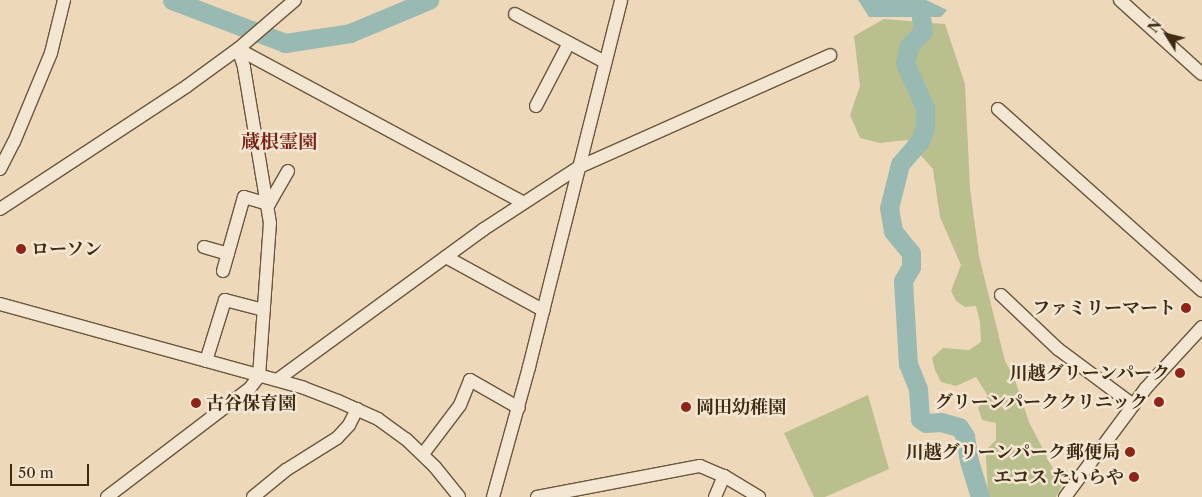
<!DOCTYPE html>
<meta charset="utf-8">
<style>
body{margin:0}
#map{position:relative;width:1202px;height:497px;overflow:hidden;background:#edd9ba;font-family:"Libre Caslon Text","Noto Serif JP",serif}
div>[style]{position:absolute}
.green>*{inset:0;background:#babf8e}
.water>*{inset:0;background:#99bab2}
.river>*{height:19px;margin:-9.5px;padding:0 9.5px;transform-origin:9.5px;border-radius:9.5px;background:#99bab2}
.roads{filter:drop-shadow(1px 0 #6a563c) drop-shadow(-1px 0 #6a563c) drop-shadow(0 1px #6a563c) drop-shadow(0 -1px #6a563c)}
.minor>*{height:12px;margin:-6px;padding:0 6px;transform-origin:6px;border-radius:6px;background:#f3e6d2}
.dots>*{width:14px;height:14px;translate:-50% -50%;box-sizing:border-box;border:2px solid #f3e6d2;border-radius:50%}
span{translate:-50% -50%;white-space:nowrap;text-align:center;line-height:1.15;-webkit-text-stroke:5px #f3e6d2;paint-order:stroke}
.poi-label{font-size:18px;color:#3f2a12;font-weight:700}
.left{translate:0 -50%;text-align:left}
.right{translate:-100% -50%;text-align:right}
.neighbourhood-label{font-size:19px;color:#7a1f14;font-weight:700}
.north{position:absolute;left:1142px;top:10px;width:50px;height:50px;-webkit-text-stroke:4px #f3e6d2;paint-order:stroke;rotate:306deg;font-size:14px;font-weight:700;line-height:20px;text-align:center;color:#3f2a12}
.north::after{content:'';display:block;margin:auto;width:18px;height:22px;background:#3f2a12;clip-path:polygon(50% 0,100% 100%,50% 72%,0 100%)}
.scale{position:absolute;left:10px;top:464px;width:79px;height:22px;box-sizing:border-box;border:2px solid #3f2a12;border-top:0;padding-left:6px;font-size:15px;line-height:18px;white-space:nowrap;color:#3f2a12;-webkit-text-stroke:4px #f3e6d2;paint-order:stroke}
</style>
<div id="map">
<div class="green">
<i style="clip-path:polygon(884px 19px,945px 24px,965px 84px,970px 188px,979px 256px,1005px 361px,1014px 377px,1029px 422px,1062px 486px,1056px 497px,988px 497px,986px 456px,987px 449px,996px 440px,996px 423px,982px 420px,978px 408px,988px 396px,976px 377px,956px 386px,941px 382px,935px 370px,932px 358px,943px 348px,969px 350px,981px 342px,980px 322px,976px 306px,965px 307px,956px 301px,951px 291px,961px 265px,940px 217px,933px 169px,907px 140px,880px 143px,860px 138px,850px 115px,860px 86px,854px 36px)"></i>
<i style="clip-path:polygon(868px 395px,889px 469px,825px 497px,814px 497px,784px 433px)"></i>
</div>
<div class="water">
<i style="clip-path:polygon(858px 0,926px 0,947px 10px,941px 17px,869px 17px)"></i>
</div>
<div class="river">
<i style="left:172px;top:0;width:121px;rotate:20.8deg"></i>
<i style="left:285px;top:43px;width:66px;rotate:-8.7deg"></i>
<i style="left:350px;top:33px;width:86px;rotate:-22.7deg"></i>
<i style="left:915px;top:0;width:12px;rotate:66deg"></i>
<i style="left:920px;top:11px;width:20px;rotate:81deg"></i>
<i style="left:923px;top:31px;width:21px;rotate:133deg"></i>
<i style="left:909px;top:46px;width:17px;rotate:103deg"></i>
<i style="left:905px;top:63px;width:49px;rotate:66deg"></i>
<i style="left:925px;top:108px;width:19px;rotate:90deg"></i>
<i style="left:925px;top:127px;width:15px;rotate:110deg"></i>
<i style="left:920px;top:141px;width:30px;rotate:131deg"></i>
<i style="left:900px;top:164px;width:45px;rotate:104deg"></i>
<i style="left:889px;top:208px;width:23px;rotate:80deg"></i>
<i style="left:893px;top:231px;width:28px;rotate:51deg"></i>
<i style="left:911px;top:253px;width:14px;rotate:90deg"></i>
<i style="left:911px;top:267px;width:16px;rotate:120deg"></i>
<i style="left:903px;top:281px;width:83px;rotate:86.6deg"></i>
<i style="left:908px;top:364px;width:27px;rotate:68deg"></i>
<i style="left:918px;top:389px;width:30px;rotate:86deg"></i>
<i style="left:920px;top:419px;width:7px;rotate:34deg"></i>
<i style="left:926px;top:423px;width:15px;rotate:-4deg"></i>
<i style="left:941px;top:422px;width:19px;rotate:16deg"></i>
<i style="left:959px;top:427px;width:11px;rotate:56deg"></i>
<i style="left:965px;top:436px;width:25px;rotate:81deg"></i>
<i style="left:969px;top:461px;width:38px;rotate:73deg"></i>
</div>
<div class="roads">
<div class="minor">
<i style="left:1120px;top:0;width:110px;rotate:42.1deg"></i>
<i style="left:515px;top:14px;width:102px;rotate:28.1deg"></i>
<i style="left:238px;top:49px;width:323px;rotate:28.3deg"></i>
<i style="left:536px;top:106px;width:71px;rotate:-62.4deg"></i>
<i style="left:998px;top:109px;width:273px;rotate:41.7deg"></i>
<i style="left:0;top:169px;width:30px;rotate:-63deg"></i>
<i style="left:14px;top:142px;width:96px;rotate:-67.4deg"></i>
<i style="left:51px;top:53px;width:55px;rotate:-76.2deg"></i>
<i style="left:0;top:209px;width:224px;rotate:-33.3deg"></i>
<i style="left:187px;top:86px;width:63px;rotate:-36deg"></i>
<i style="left:238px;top:49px;width:75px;rotate:-40.7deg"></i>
<i style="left:204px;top:247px;width:25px;rotate:16deg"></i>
<i style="left:446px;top:257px;width:111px;rotate:28.7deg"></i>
<i style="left:223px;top:271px;width:77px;rotate:-74.2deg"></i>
<i style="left:244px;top:197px;width:26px;rotate:16deg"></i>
<i style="left:269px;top:204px;width:38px;rotate:-60deg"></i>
<i style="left:1001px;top:295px;width:79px;rotate:43.5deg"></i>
<i style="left:1058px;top:349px;width:94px;rotate:36.7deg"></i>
<i style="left:0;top:304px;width:315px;rotate:15.4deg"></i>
<i style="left:304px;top:388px;width:36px;rotate:21deg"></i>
<i style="left:338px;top:401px;width:44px;rotate:24.2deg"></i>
<i style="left:378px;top:419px;width:34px;rotate:36deg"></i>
<i style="left:406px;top:439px;width:40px;rotate:44deg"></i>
<i style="left:435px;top:467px;width:38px;rotate:51deg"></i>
<i style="left:206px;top:361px;width:64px;rotate:-72.7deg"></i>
<i style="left:225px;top:300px;width:40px;rotate:14.4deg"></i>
<i style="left:277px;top:380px;width:256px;rotate:-36.1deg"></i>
<i style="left:484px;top:229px;width:113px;rotate:-33.1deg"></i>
<i style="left:579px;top:167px;width:275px;rotate:-24deg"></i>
<i style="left:423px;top:454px;width:61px;rotate:-52.9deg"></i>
<i style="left:460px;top:405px;width:27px;rotate:-68deg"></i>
<i style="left:470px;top:380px;width:56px;rotate:29.7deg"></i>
<i style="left:107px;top:497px;width:180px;rotate:-37.3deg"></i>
<i style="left:250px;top:388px;width:15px;rotate:-53deg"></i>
<i style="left:259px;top:376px;width:153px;rotate:-85.9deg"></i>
<i style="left:270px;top:223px;width:158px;rotate:-99.5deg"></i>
<i style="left:244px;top:67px;width:19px;rotate:-108deg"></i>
<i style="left:253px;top:497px;width:43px;rotate:-39.3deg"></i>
<i style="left:286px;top:470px;width:60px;rotate:-32.1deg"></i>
<i style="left:337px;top:438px;width:18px;rotate:-47deg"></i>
<i style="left:349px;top:425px;width:18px;rotate:-63deg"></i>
<i style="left:493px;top:497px;width:135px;rotate:-74.5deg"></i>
<i style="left:529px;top:367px;width:378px;rotate:-75.9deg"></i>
<i style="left:537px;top:497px;width:166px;rotate:-10.8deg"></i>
<i style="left:700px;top:466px;width:26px;rotate:23deg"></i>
<i style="left:724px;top:476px;width:41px;rotate:31deg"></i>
<i style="left:715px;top:497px;width:23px;rotate:-67deg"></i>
<i style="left:1065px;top:497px;width:136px;rotate:-53.4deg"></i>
<i style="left:1146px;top:388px;width:83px;rotate:-47.4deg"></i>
</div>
</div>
<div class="dots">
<i style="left:21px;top:249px;background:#8f2418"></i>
<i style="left:1186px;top:308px;background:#8f2418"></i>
<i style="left:1180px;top:373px;background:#8f2418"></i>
<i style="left:1159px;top:402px;background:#8f2418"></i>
<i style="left:196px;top:403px;background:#8f2418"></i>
<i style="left:686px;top:407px;background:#8f2418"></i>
<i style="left:1130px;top:452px;background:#8f2418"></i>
<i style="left:1134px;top:477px;background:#8f2418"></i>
</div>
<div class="poi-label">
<span class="left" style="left:31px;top:249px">ローソン</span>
<span class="right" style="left:1176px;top:308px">ファミリーマート</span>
<span class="right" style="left:1170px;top:373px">川越グリーンパーク</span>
<span class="right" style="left:1148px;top:402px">グリーンパーククリニック</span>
<span class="left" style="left:206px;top:403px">古谷保育園</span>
<span class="left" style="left:696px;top:407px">岡田幼稚園</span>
<span class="right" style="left:1120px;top:452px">川越グリーンパーク郵便局</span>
<span class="right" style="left:1124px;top:477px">エコス たいらや</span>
</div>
<div class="neighbourhood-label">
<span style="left:279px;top:142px">蔵根霊園</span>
</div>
<div class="north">N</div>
<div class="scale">50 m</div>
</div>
